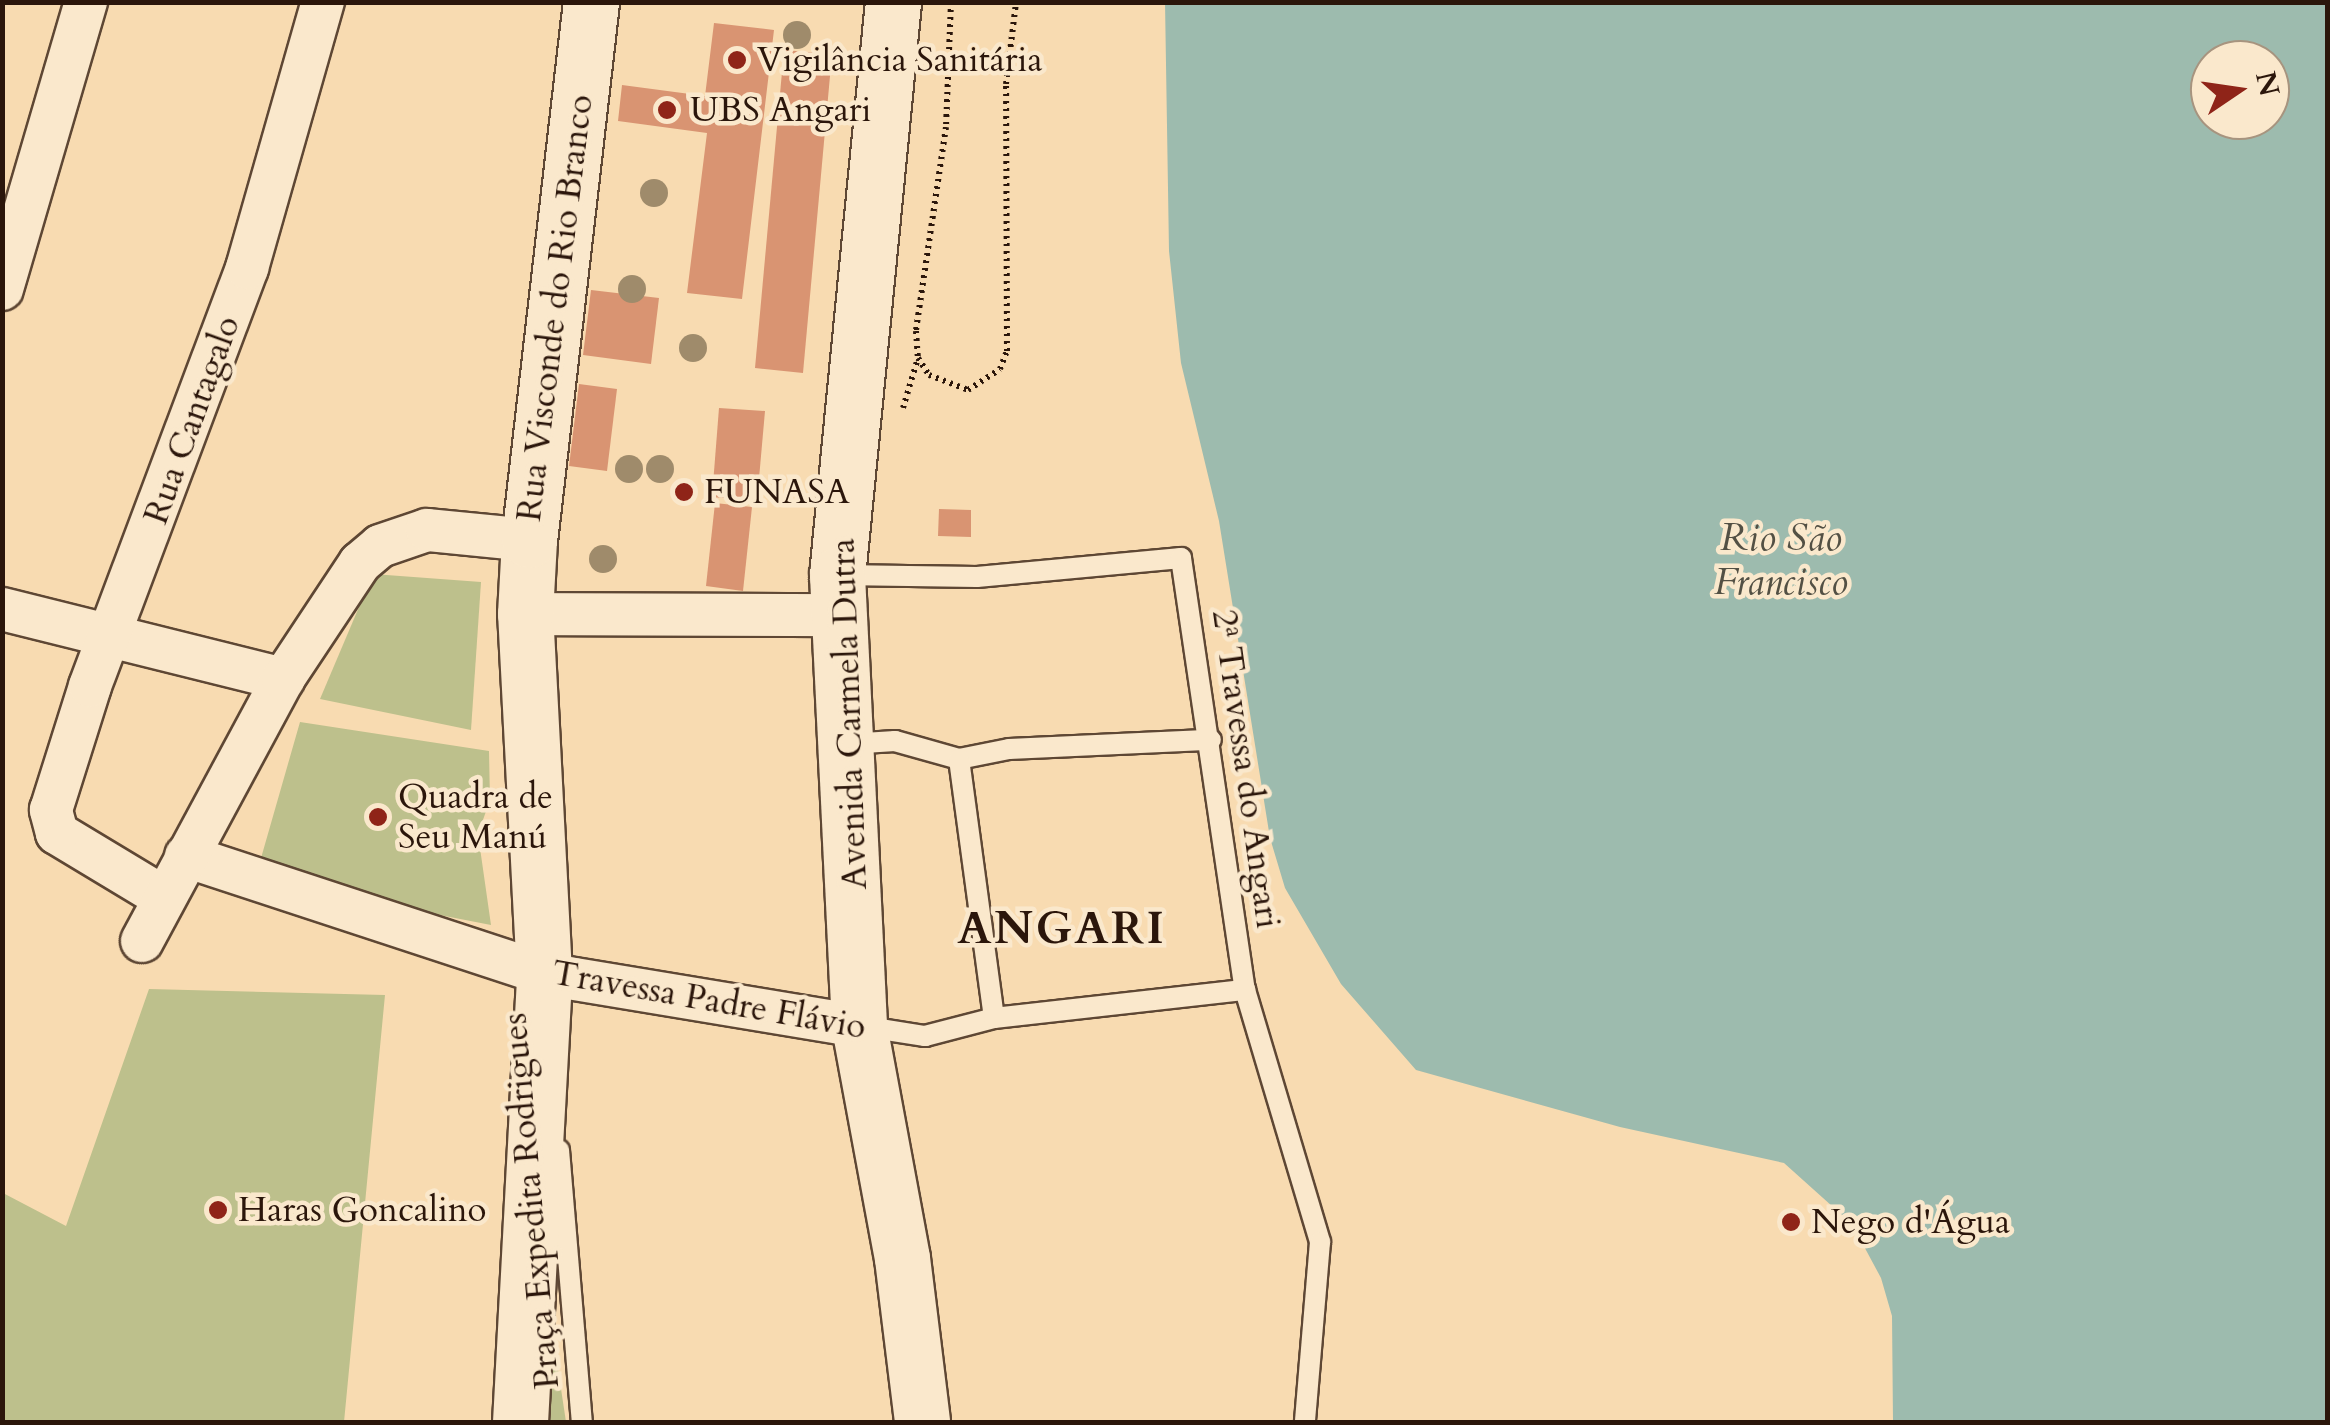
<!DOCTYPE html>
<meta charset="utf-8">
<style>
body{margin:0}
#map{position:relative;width:2330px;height:1425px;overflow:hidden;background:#f8dbb1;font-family:Cardo,serif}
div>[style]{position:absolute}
.green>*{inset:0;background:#bdc08c}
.water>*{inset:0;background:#9dbbae}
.building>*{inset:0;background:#d99472}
.path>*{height:6px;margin-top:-3px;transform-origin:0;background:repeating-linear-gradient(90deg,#2b160b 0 2.5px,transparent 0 7.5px)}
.roads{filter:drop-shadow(2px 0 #5e4734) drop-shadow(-2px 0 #5e4734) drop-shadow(0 2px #5e4734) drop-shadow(0 -2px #5e4734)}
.lane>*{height:20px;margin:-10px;padding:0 10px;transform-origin:10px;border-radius:10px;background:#fae8cc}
.street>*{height:42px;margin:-21px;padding:0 21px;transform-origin:21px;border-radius:21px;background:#fae8cc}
.secondary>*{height:55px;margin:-27.5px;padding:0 27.5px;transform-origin:27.5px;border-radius:27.5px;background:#fae8cc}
.trees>*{width:28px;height:28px;margin:-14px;border-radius:50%;background:#9f8b6b}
.dots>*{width:28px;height:28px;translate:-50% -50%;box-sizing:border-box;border:5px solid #fae8cc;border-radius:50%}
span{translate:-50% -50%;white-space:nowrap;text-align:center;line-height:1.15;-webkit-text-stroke:9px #fae8cc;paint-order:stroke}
.poi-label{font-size:35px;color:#2b160b}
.left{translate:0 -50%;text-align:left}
.street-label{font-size:35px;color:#2b160b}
.water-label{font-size:38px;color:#535044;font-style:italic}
.district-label{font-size:45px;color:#2b160b;font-weight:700;letter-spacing:2.5px}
.frame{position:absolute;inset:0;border:5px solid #2b160b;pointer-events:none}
.north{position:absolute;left:2190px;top:40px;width:100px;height:100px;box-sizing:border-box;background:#fae8cc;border:2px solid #a7947f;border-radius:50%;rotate:77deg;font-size:28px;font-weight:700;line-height:40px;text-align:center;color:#2b160b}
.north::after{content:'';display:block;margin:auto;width:35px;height:45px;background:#8f2418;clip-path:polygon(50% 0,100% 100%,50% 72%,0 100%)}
</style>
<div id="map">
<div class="green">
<i style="clip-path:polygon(373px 574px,481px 582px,471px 730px,320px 699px)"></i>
<i style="clip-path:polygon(300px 722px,489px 751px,490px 800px,478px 834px,491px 925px,255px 879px)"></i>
<i style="clip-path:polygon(149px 989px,385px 995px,344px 1422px,3px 1422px,3px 1193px,66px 1226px)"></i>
<i style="clip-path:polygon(549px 1309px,566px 1422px,536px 1422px)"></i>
</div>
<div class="water">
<i style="clip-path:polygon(evenodd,1165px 2px,2327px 3px,2327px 1422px,1893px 1422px,1892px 1316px,1881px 1278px,1852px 1224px,1784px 1163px,1620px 1127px,1416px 1070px,1341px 984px,1285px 888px,1270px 838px,1219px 521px,1181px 363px,1169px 251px,1165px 2px,2210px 60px,2270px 60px,2270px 120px,2210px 120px,2210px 60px)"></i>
</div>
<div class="building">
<i style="clip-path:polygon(714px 23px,774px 30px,742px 299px,687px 293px,707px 133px,618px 121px,622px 85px,705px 96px)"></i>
<i style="clip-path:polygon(784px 50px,832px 54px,803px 373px,755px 368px)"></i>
<i style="clip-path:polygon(591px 290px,659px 298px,651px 364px,583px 355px)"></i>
<i style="clip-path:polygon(579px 384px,617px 389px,607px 471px,569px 466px)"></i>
<i style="clip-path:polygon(719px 408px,765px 411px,757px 501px,712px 497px)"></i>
<i style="clip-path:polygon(715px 503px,752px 507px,743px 591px,706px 586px)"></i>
<i style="clip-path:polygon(939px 509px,971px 510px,971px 537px,938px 536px)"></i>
</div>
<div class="path">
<i style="left:951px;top:2px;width:125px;rotate:92.3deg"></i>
<i style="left:946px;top:127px;width:206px;rotate:98.4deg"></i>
<i style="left:916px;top:331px;width:27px;rotate:86deg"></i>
<i style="left:918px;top:358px;width:20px;rotate:57deg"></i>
<i style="left:929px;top:375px;width:42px;rotate:21deg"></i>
<i style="left:968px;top:390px;width:38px;rotate:-33deg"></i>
<i style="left:1000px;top:369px;width:19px;rotate:-69deg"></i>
<i style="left:1007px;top:351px;width:267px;rotate:-90.2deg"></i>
<i style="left:1006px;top:84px;width:83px;rotate:-83deg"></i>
<i style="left:903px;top:408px;width:52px;rotate:-73.3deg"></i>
</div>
<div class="roads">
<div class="lane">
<i style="left:840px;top:575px;width:137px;rotate:0.8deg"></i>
<i style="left:977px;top:577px;width:205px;rotate:-5.3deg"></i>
<i style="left:1181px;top:558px;width:437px;rotate:81.6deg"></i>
<i style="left:1245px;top:990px;width:263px;rotate:73.4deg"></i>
<i style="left:1320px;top:1242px;width:181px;rotate:94.8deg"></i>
<i style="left:848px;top:744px;width:47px;rotate:-3.7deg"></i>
<i style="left:895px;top:741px;width:66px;rotate:15.7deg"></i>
<i style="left:959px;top:759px;width:51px;rotate:-11.3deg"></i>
<i style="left:1009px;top:749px;width:202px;rotate:-2.6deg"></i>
<i style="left:959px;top:759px;width:261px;rotate:82.3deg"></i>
<i style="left:861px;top:1026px;width:65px;rotate:8.9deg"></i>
<i style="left:925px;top:1036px;width:71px;rotate:-14.6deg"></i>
<i style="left:994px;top:1018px;width:253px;rotate:-6.4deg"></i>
<i style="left:559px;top:1150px;width:273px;rotate:85.2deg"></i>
</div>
<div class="street">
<i style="left:2px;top:289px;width:299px;rotate:-73.7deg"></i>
<i style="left:2px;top:609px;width:290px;rotate:14deg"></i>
<i style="left:525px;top:614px;width:314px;rotate:0.2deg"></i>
<i style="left:186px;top:856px;width:377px;rotate:18.2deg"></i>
<i style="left:544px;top:974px;width:319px;rotate:9.4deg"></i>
<i style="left:163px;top:897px;width:124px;rotate:-148.9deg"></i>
<i style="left:57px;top:833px;width:24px;rotate:-105deg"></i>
<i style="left:51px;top:810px;width:130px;rotate:-72.5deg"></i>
<i style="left:90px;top:686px;width:447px;rotate:-69.4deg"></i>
<i style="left:247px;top:268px;width:277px;rotate:-74.1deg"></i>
<i style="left:142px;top:941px;width:298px;rotate:-61.7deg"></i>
<i style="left:283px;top:679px;width:139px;rotate:-56.4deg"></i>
<i style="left:360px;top:563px;width:26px;rotate:-40deg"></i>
<i style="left:380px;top:546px;width:50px;rotate:-18.8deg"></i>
<i style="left:427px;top:530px;width:102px;rotate:5.6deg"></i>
</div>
<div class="secondary">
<i style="left:893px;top:2px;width:576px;rotate:95.58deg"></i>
<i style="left:837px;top:575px;width:452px;rotate:87.2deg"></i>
<i style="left:859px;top:1026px;width:236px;rotate:79.5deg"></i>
<i style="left:902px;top:1258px;width:165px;rotate:83deg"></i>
<i style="left:520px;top:1422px;width:449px;rotate:-86.9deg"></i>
<i style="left:544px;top:974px;width:361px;rotate:-93deg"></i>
<i style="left:525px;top:614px;width:74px;rotate:-86.9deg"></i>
<i style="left:529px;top:540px;width:542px;rotate:-83.43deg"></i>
</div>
</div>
<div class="trees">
<i style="left:797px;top:35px"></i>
<i style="left:654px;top:193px"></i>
<i style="left:632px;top:289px"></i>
<i style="left:693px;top:348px"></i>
<i style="left:629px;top:469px"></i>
<i style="left:660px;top:469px"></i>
<i style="left:603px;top:559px"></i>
</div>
<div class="dots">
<i style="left:737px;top:60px;background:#8f2418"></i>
<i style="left:667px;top:110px;background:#8f2418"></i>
<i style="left:684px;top:492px;background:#8f2418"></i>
<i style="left:378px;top:817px;background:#8f2418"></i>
<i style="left:218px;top:1210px;background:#8f2418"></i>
<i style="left:1791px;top:1222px;background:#8f2418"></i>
</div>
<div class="poi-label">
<span class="left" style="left:757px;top:60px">Vigilância Sanitária</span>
<span class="left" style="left:690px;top:110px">UBS Angari</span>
<span class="left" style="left:704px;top:492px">FUNASA</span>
<span class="left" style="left:398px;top:817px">Quadra de<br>Seu Manú</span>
<span class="left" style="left:238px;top:1210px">Haras Goncalino</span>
<span class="left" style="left:1811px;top:1222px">Nego d'Água</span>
</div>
<div class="street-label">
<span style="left:555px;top:308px;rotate:-83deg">Rua Visconde do Rio Branco</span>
<span style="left:192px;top:420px;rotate:-70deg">Rua Cantagalo</span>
<span style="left:849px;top:714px;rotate:-92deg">Avenida Carmela Dutra</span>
<span style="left:1246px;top:769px;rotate:82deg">2ª Travessa do Angari</span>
<span style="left:709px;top:1000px;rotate:10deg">Travessa Padre Flávio</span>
<span style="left:531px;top:1201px;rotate:-95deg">Praça Expedita Rodrigues</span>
</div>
<div class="water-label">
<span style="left:1781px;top:561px">Rio São<br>Francisco</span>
</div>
<div class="district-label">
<span style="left:1062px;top:929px">ANGARI</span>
</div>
<div class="frame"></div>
<div class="north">N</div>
</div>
